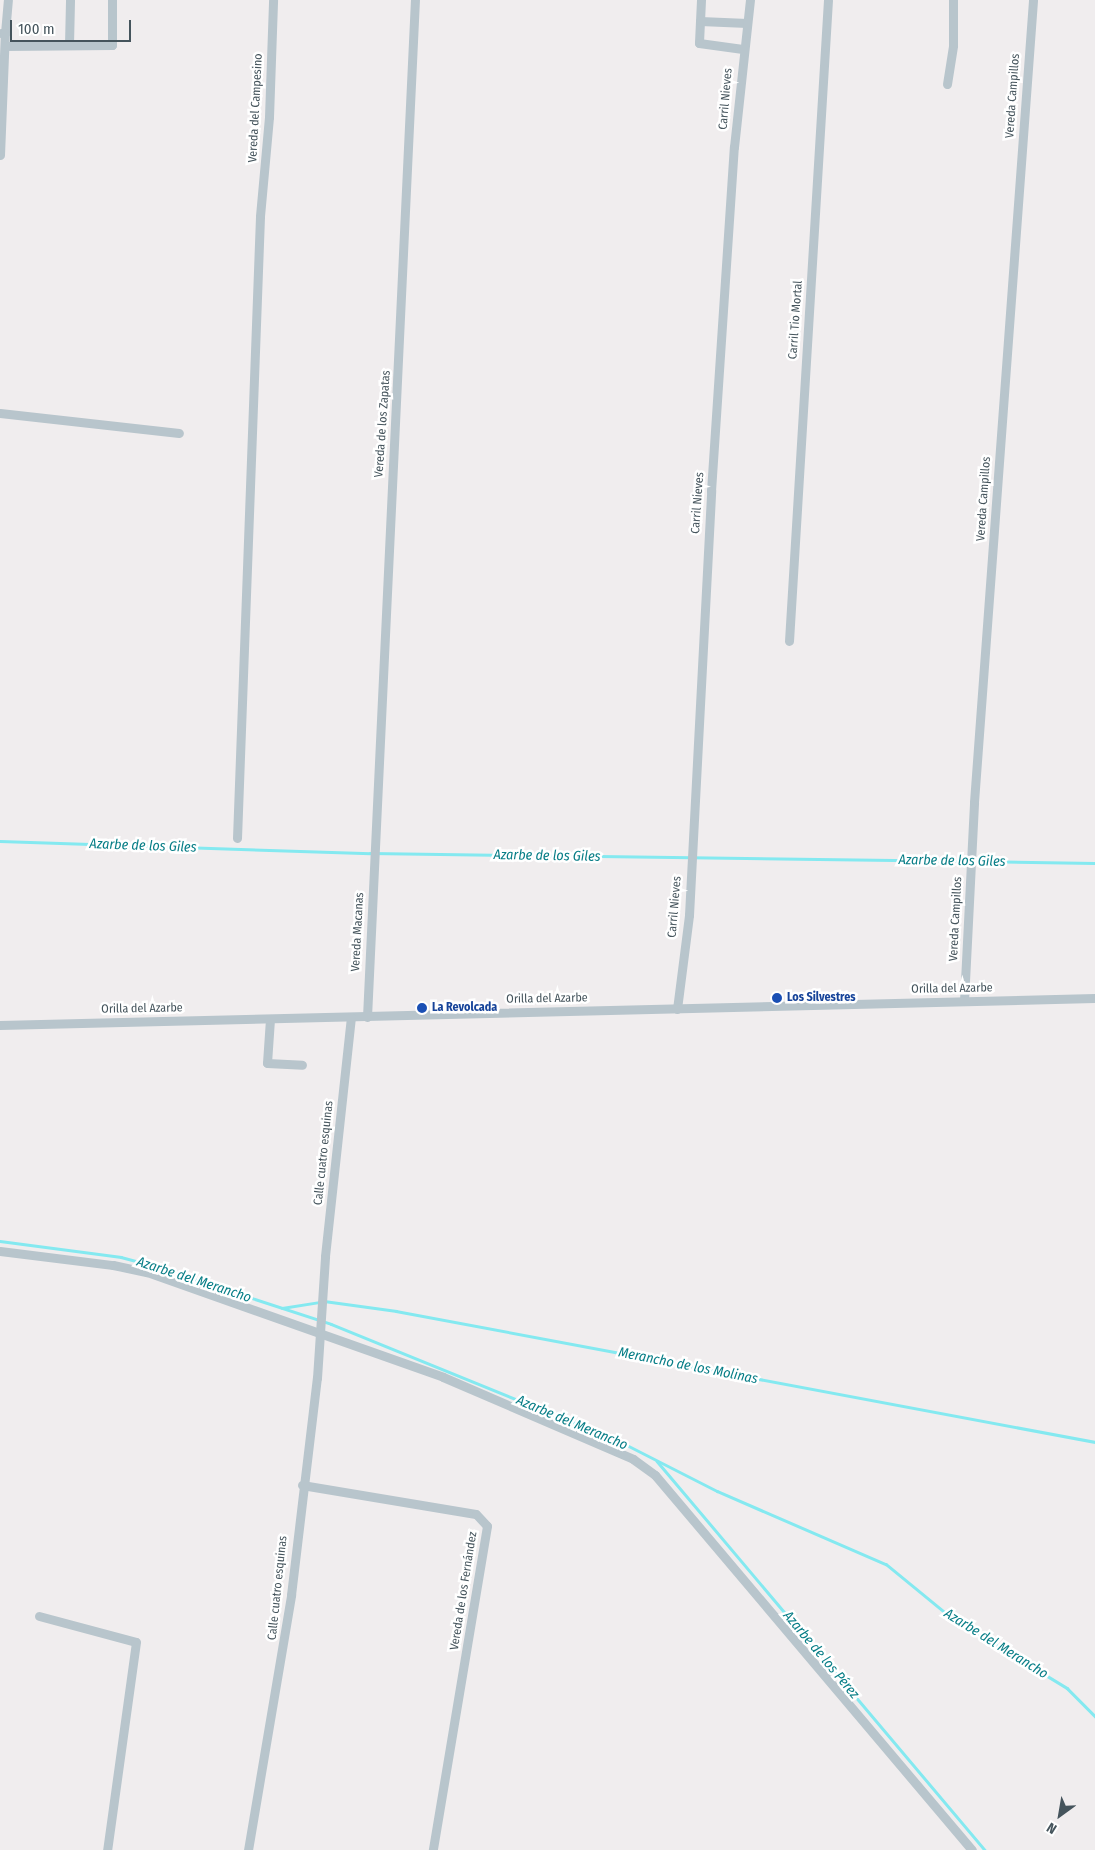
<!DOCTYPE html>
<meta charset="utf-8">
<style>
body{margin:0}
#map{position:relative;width:1095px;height:1850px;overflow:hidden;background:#f0edee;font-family:"Fira Sans Condensed",sans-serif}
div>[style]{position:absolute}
.stream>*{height:2.5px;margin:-1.25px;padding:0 1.25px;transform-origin:1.25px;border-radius:1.25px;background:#84e9f0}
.minor>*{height:9px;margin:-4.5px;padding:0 4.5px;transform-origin:4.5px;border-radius:4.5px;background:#b8c5cc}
.dots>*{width:14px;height:14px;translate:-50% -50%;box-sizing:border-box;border:2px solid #fff;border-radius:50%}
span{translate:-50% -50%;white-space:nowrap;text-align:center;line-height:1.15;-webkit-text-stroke:5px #fff;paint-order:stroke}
.street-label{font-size:12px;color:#45545c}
.transit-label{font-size:12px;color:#164399;font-weight:700}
.left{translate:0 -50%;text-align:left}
.water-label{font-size:14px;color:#087e87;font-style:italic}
.north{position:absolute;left:1035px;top:1790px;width:50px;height:50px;-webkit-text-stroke:4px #fff;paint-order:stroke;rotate:212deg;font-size:14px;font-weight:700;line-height:20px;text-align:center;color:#45545c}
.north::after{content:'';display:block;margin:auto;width:18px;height:22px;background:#45545c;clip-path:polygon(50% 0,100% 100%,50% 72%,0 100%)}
.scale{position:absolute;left:10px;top:20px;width:121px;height:22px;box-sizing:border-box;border:2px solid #45545c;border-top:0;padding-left:6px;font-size:15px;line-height:18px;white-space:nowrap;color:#45545c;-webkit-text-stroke:4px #fff;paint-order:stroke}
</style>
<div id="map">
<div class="stream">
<i style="left:0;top:841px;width:370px;rotate:1.9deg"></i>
<i style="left:370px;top:853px;width:599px;rotate:0.77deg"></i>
<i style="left:974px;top:861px;width:121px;rotate:0.9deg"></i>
<i style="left:0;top:1241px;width:122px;rotate:7.5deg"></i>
<i style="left:121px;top:1257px;width:34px;rotate:15deg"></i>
<i style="left:154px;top:1266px;width:186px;rotate:18.1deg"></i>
<i style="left:331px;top:1324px;width:313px;rotate:22.1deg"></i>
<i style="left:621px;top:1442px;width:108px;rotate:27deg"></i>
<i style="left:717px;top:1491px;width:184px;rotate:23.4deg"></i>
<i style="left:886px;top:1564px;width:85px;rotate:39.3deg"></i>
<i style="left:952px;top:1618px;width:135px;rotate:31.3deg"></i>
<i style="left:1067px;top:1688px;width:40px;rotate:45deg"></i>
<i style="left:324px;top:1301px;width:73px;rotate:7.9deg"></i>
<i style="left:396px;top:1311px;width:711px;rotate:10.61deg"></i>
<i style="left:282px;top:1308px;width:37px;rotate:-9deg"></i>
<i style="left:657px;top:1461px;width:509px;rotate:49.86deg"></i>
</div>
<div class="minor">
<i style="left:701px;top:0;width:43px;rotate:92.7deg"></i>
<i style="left:699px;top:43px;width:44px;rotate:7.8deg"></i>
<i style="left:700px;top:21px;width:47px;rotate:2.4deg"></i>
<i style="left:1px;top:33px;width:4px"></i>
<i style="left:5px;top:33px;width:33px;rotate:-85deg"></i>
<i style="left:69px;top:45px;width:45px;rotate:-88.7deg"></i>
<i style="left:5px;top:46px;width:107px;rotate:-0.5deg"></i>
<i style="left:112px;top:45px;width:45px;rotate:-90deg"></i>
<i style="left:947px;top:84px;width:39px;rotate:-81deg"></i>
<i style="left:953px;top:45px;width:45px;rotate:-90deg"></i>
<i style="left:0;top:155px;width:122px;rotate:-87.7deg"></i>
<i style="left:0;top:413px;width:180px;rotate:6.4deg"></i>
<i style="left:789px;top:641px;width:642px;rotate:-86.52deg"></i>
<i style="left:237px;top:838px;width:622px;rotate:-87.88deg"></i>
<i style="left:260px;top:216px;width:99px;rotate:-84.8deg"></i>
<i style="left:269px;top:117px;width:117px;rotate:-88deg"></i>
<i style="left:964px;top:1001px;width:199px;rotate:-87.1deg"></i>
<i style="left:974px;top:802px;width:804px;rotate:-85.79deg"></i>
<i style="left:677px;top:1009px;width:95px;rotate:-82.7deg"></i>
<i style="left:689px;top:915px;width:425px;rotate:-87deg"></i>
<i style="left:711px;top:491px;width:345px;rotate:-86.2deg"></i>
<i style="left:734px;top:147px;width:148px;rotate:-83.8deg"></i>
<i style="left:367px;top:1017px;width:1018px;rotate:-87.3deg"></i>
<i style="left:270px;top:1019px;width:44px;rotate:93.9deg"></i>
<i style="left:267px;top:1063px;width:35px;rotate:3deg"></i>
<i style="left:0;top:1025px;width:1095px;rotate:-1.41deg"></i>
<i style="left:0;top:1251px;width:114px;rotate:7.1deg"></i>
<i style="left:113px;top:1265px;width:35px;rotate:12deg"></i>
<i style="left:147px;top:1272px;width:314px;rotate:19.5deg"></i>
<i style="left:443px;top:1377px;width:207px;rotate:23.3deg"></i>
<i style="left:633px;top:1459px;width:27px;rotate:36deg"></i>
<i style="left:655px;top:1475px;width:491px;rotate:49.8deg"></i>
<i style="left:302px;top:1485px;width:176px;rotate:9.5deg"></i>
<i style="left:476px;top:1514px;width:16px;rotate:47deg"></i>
<i style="left:487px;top:1526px;width:328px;rotate:99.5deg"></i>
<i style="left:39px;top:1616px;width:100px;rotate:15deg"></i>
<i style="left:136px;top:1642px;width:210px;rotate:97.9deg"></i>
<i style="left:248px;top:1850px;width:259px;rotate:-80.4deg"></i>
<i style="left:291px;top:1595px;width:219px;rotate:-83.2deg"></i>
<i style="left:317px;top:1378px;width:122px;rotate:-86.2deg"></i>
<i style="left:325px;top:1256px;width:240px;rotate:-83.8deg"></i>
</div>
<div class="dots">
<i style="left:777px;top:998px;background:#1a4fb4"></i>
<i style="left:422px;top:1008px;background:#1a4fb4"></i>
</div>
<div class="street-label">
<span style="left:1013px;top:96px;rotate:-86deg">Vereda Campillos</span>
<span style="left:726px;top:99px;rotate:-85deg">Carril Nieves</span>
<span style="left:256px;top:108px;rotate:-87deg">Vereda del Campesino</span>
<span style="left:796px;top:320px;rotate:-86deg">Carril Tio Mortal</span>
<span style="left:383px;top:424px;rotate:-86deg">Vereda de los Zapatas</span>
<span style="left:984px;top:499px;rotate:-86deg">Vereda Campillos</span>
<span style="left:698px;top:503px;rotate:-86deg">Carril Nieves</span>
<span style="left:675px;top:907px;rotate:-85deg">Carril Nieves</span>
<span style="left:956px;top:919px;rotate:-87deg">Vereda Campillos</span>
<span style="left:358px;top:932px;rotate:-87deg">Vereda Macanas</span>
<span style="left:952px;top:989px;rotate:-1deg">Orilla del Azarbe</span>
<span style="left:547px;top:999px;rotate:-1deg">Orilla del Azarbe</span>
<span style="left:142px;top:1009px;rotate:-1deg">Orilla del Azarbe</span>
<span style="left:324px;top:1153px;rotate:-84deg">Calle cuatro esquinas</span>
<span style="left:278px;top:1588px;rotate:-84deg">Calle cuatro esquinas</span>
<span style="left:464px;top:1591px;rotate:-81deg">Vereda de los Fernández</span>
</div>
<div class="transit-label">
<span class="left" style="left:787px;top:998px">Los Silvestres</span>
<span class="left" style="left:432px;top:1008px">La Revolcada</span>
</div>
<div class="water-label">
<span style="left:143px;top:846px;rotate:2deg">Azarbe de los Giles</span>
<span style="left:547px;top:856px;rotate:1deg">Azarbe de los Giles</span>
<span style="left:952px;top:861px;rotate:1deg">Azarbe de los Giles</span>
<span style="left:194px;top:1280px;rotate:18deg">Azarbe del Merancho</span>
<span style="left:688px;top:1366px;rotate:11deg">Merancho de los Molinas</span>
<span style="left:572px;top:1423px;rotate:23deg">Azarbe del Merancho</span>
<span style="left:996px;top:1644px;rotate:32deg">Azarbe del Merancho</span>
<span style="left:821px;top:1655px;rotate:50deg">Azarbe de los Pérez</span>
</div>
<div class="north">N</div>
<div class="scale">100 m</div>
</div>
